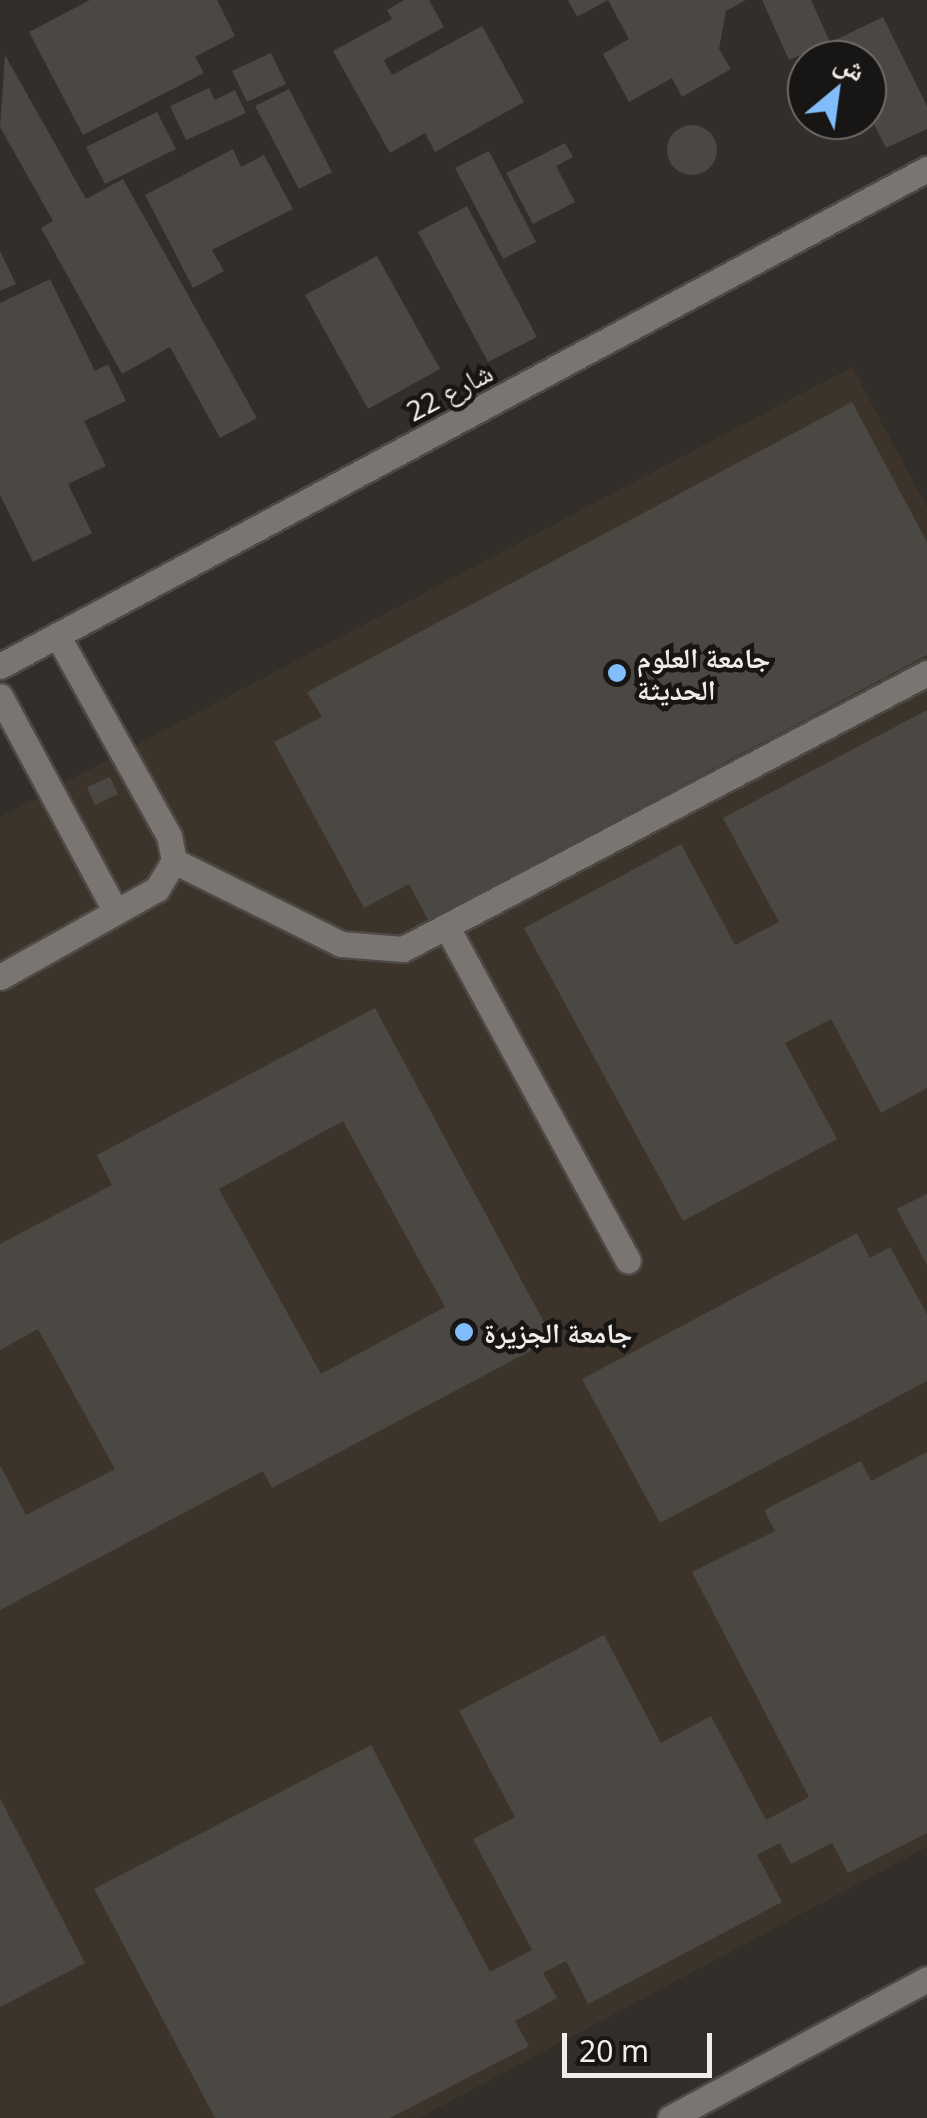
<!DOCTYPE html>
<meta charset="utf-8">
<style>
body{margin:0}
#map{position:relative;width:927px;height:2118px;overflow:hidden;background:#322e2a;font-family:"Noto Sans","Noto Naskh Arabic",sans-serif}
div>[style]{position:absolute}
.built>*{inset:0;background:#3c342a}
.building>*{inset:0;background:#4b4743}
.round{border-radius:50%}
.roads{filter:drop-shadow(2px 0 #4d4946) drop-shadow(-2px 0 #4d4946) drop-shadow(0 2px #4d4946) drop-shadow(0 -2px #4d4946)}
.minor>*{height:25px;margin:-12.5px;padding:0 12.5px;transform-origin:12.5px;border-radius:12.5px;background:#7a7570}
.dots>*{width:28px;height:28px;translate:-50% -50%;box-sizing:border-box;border:5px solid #181614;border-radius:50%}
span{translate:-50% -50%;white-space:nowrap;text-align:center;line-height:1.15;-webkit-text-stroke:9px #181614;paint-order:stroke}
.street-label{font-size:28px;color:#efecea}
.poi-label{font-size:28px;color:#efecea;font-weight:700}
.left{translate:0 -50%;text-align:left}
.north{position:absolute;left:787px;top:40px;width:100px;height:100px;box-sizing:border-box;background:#181614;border:2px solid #6e6c6a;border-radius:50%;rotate:29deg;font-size:28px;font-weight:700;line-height:40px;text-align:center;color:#efecea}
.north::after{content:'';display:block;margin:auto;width:35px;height:45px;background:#81bdfa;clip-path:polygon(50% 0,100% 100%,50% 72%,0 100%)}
.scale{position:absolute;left:562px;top:2033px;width:150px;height:45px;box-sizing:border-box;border:5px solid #efecea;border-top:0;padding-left:12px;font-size:30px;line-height:35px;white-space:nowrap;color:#efecea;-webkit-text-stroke:8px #181614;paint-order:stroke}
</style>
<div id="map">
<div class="built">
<i style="clip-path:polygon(852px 367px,927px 507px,927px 1847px,419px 2118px,0 2118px,0 817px)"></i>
</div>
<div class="building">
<i style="clip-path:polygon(90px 0,217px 0,235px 36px,195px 57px,204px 73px,83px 135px,29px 32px)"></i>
<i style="clip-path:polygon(404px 0,429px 0,444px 27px,384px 60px,392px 75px,482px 26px,524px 102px,435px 152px,425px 133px,390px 153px,333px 51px,392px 19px,387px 10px)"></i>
<i style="clip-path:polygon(568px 0,746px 0,726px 11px,719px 49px,731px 69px,682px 97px,672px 78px,629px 102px,603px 54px,629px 39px,608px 0,577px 17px)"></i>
<i style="clip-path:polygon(762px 0,811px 0,830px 42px,789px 60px)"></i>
<i style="clip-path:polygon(883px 17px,927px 106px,927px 129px,886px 148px,867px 110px,867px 60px,842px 60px,833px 41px)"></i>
<i style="clip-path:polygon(271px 53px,286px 84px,247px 102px,232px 71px)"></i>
<i style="clip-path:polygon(5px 55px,86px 199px,123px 179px,257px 418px,220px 438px,170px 347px,122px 374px,41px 228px,53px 221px,0 127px)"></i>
<i style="clip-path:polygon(209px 88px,215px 100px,235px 90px,246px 113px,186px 140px,170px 106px)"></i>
<i style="clip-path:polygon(289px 89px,332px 172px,299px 189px,255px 106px)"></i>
<i style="clip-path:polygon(157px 112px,176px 149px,105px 184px,86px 147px)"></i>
<i class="round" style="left:667px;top:125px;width:50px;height:50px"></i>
<i style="clip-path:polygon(565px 143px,573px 157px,556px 166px,575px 202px,533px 224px,506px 173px)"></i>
<i style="clip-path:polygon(233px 149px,241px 167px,264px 155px,293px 209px,212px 250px,224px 271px,193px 288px,145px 195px)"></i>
<i style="clip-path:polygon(489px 151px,536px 242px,503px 259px,455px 168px)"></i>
<i style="clip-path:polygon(467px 206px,537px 337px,488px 362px,418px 232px)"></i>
<i style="clip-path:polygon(0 251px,16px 284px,0 291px)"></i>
<i style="clip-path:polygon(377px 256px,440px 369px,368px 409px,305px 295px)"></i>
<i style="clip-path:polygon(50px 279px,95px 371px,108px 364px,126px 401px,84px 421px,106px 466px,68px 484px,92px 533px,33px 562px,0 495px,0 303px)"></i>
<i style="clip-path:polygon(852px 402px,927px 542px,927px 655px,428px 920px,409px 884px,364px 908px,274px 742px,322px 717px,307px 692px)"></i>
<i style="clip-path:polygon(927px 710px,927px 1088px,881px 1113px,831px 1019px,785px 1043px,837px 1139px,683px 1221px,524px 928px,681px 844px,735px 945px,779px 922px,723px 818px)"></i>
<i style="clip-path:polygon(110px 777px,118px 794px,95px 805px,87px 787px)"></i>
<i style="clip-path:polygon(evenodd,375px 1008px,553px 1339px,272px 1488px,263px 1471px,0 1610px,0 1465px,26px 1515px,115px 1469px,38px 1329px,0 1350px,0 1244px,112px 1185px,97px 1155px,375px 1008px,343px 1121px,445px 1307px,321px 1374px,219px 1189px,343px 1121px)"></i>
<i style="clip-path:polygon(927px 1194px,927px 1265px,897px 1209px)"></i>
<i style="clip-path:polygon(857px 1233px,870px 1258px,890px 1247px,927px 1314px,927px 1381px,660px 1523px,582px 1379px)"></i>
<i style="clip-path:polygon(927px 1452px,927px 1833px,848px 1873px,832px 1843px,791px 1864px,780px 1843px,757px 1855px,782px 1902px,588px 2004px,566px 1961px,543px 1973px,557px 1998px,515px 2021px,529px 2046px,390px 2118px,215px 2118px,94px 1889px,371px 1745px,490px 1972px,532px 1950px,473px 1839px,515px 1817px,459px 1711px,604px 1635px,661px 1743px,711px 1716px,766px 1820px,809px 1797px,692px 1572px,775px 1531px,764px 1510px,861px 1461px,871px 1481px)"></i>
<i style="clip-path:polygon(0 1798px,85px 1963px,0 2007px)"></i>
</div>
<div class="roads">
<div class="minor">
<i style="left:0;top:666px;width:1052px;rotate:-28.2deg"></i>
<i style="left:0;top:696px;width:245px;rotate:61.8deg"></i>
<i style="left:174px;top:861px;width:186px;rotate:26.4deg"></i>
<i style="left:341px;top:944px;width:62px;rotate:4.6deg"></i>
<i style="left:403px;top:949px;width:592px;rotate:-27.78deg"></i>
<i style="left:449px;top:931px;width:375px;rotate:61.5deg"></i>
<i style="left:0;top:977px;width:180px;rotate:-29.3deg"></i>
<i style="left:157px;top:889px;width:33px;rotate:-59deg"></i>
<i style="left:174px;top:861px;width:25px;rotate:-101deg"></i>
<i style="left:169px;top:836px;width:230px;rotate:-119.1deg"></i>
<i style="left:670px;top:2118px;width:292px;rotate:-28.4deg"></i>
</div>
</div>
<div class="dots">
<i style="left:617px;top:673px;background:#81bdfa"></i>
<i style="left:464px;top:1332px;background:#81bdfa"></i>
</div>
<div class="street-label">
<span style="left:449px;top:391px;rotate:-28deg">شارع 22</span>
</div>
<div class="poi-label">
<span class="left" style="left:637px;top:673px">جامعة العلوم<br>الحديثة</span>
<span class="left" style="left:484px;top:1332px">جامعة الجزيرة</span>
</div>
<div class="north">ش</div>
<div class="scale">20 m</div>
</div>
